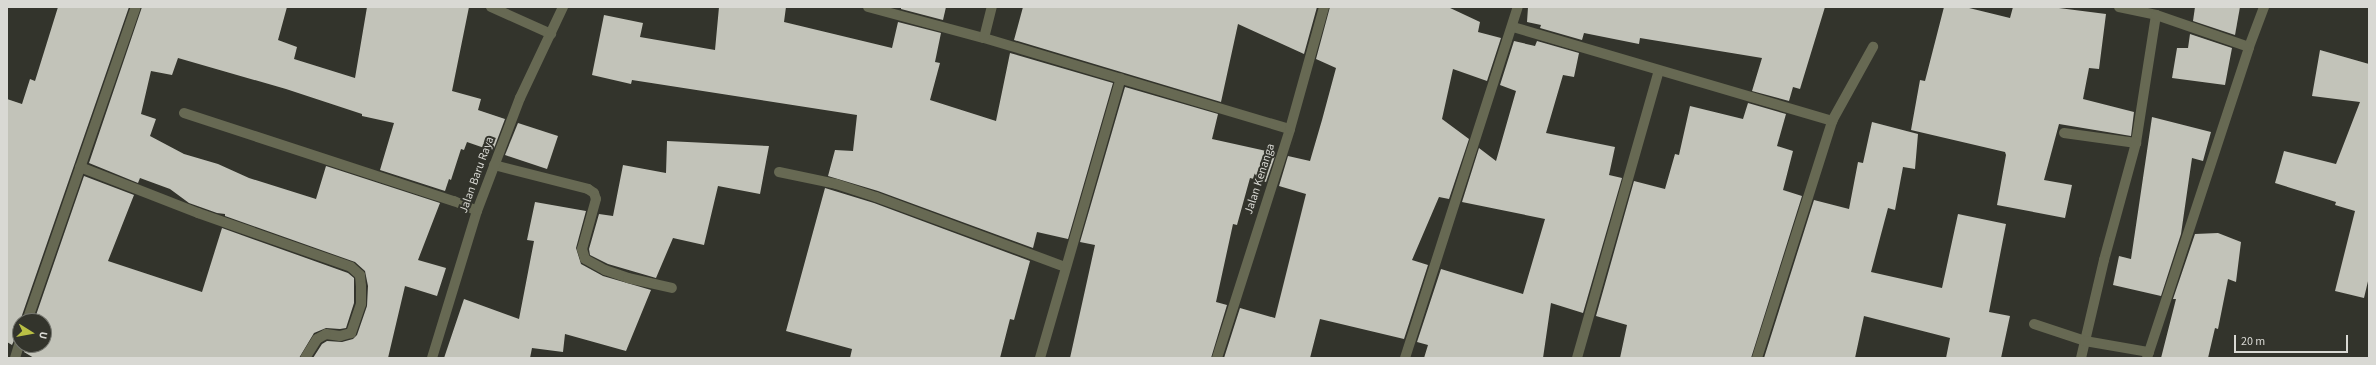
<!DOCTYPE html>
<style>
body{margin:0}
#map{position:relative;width:2376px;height:365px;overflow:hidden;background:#33342c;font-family:"Source Sans 3",sans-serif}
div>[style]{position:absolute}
.building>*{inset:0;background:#c2c3b9}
.minor>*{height:10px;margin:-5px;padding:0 5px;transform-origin:5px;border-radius:5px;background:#676953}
span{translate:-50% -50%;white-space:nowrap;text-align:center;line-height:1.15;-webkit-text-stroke:4px #33342c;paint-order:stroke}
.street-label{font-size:12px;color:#d9d9d4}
.frame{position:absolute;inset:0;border:8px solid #d9d9d4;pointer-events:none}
.north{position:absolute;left:12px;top:313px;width:40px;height:40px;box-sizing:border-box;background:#33342c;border:1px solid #75766f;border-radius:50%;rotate:101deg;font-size:11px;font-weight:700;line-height:16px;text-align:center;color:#d9d9d4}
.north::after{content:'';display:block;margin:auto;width:14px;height:18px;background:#bac045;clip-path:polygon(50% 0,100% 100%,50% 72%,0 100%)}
.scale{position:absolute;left:2234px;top:335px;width:114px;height:18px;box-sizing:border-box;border:2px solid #d9d9d4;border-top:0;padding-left:5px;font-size:12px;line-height:14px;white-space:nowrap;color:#d9d9d4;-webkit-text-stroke:3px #33342c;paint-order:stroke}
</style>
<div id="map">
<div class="building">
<i style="clip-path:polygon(58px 7px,129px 7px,20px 321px,20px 336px,15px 338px,12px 345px,7px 342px,7px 99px,22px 104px,30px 79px,35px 81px)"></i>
<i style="clip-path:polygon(142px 7px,287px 7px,278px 40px,297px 47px,294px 59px,355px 78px,367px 7px,469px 7px,452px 91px,481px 99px,478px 110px,505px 119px,493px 151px,467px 142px,464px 150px,461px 149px,451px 180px,449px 179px,445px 191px,380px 170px,394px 123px,362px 116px,362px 114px,286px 89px,178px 58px,172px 75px,151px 71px,141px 114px,156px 119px,150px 136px,184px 154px,218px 164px,249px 178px,316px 199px,326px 166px,440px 203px,418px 260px,446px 268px,437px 296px,405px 286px,388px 358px,313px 358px,322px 344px,327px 341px,342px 342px,353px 339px,357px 335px,367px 306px,368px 286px,365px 271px,355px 262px,225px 216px,225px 214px,217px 213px,189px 203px,170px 189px,140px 178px,138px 183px,89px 163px)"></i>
<i style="clip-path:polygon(719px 7px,786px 7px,784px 22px,892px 48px,898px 22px,941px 33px,935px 62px,940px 63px,930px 100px,996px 121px,1010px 53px,1113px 83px,1068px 239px,1037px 232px,1033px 248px,878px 191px,828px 176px,835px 150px,853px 151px,857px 115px,632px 80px,631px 84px,592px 75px,604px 15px,643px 23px,640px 37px,715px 50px)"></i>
<i style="clip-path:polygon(901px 7px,946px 7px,943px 20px,901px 9px)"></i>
<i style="clip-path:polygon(1023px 7px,1317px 7px,1304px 54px,1238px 24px,1221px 102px,1014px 40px)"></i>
<i style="clip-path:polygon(1330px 7px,1448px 7px,1480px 22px,1478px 32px,1501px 38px,1487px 81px,1453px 69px,1442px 119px,1469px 139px,1449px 199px,1439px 197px,1412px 260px,1428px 265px,1404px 339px,1320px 319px,1310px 358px,1224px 358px,1240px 308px,1275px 318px,1306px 194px,1279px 186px,1288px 156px,1310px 161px,1322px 120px,1336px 68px,1316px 59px)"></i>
<i style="clip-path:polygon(1528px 7px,1825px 7px,1800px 89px,1793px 87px,1789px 101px,1752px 91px,1762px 58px,1640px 38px,1639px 44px,1584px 33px,1582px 40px,1540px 28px,1541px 25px,1527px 22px)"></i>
<i style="clip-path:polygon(1944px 7px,1965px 7px,2010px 18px,2013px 7px,2051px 7px,2106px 14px,2099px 69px,2089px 68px,2083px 99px,2134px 112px,2131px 136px,2059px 124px,2044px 180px,2072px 185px,2065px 218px,1997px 205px,2006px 155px,2005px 152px,1911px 130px,1920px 80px,1925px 81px)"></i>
<i style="clip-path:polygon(2195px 7px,2240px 7px,2235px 35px,2193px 21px)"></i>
<i style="clip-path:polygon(2190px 34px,2232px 48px,2225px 85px,2172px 78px,2177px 48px,2188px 48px)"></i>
<i style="clip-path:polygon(1514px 41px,1535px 46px,1537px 41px,1579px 53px,1574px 77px,1563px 75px,1546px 133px,1615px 147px,1609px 175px,1622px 178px,1583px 313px,1551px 303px,1543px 358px,1424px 358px,1428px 345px,1417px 342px,1441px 269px,1523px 294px,1545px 219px,1462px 202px,1479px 148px,1496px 161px,1516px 91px,1500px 85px)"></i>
<i style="clip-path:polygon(2320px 50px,2369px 64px,2369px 277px,2364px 298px,2335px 291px,2355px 211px,2335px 205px,2336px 202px,2275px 183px,2284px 151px,2336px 164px,2360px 102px,2312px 96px)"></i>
<i style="clip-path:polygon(1125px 87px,1218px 114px,1212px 139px,1276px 153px,1266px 182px,1250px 178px,1237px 225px,1233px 224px,1216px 302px,1227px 305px,1211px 358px,1070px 358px,1095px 245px,1080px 242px)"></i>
<i style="clip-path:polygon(1748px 103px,1786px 114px,1777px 146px,1793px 151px,1783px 190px,1802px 196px,1751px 358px,1620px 358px,1627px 325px,1596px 316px,1634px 181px,1665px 189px,1675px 154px,1679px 155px,1690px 106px,1743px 119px)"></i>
<i style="clip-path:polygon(2152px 117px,2211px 132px,2203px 161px,2192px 158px,2181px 234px,2161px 296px,2113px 285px,2119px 256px,2131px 259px)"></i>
<i style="clip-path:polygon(1872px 122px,1918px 134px,1915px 169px,1903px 167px,1895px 210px,1888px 208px,1871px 272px,1942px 288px,1958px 214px,2006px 224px,1989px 312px,2010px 316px,2001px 358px,1946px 358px,1950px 338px,1864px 316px,1855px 358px,1764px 358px,1814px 200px,1849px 209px,1858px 162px,1863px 163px)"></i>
<i style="clip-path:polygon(518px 123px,558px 136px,547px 169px,505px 155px)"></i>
<i style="clip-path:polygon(667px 141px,769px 146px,760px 194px,718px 186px,704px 245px,673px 238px,656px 278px,608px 264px,590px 255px,589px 249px,599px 214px,613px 216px,623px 165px,666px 173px)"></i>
<i style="clip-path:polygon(84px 176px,134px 195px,108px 261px,202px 292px,222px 228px,348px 273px,354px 278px,354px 303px,346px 328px,340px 329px,326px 328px,314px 333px,299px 358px,34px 358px,24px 352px,26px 345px,44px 345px,44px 321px,34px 321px)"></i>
<i style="clip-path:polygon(825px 188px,874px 203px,1030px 261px,1014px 320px,1010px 319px,1000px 358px,850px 358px,852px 349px,786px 331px)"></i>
<i style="clip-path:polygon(535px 202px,586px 211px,576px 248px,581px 264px,603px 276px,651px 290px,626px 351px,565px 334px,563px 352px,532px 348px,530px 358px,444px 358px,464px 299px,519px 319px,534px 241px,527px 240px)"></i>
<i style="clip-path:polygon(2218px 233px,2241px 242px,2236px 282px,2228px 279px,2218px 329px,2215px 328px,2208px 358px,2161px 358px,2176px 299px,2173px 299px,2195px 234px)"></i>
</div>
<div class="minor">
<i style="left:491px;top:7px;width:66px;rotate:24.2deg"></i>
<i style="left:868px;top:7px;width:120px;rotate:15deg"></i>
<i style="left:984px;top:38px;width:319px;rotate:16.6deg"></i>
<i style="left:2119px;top:7px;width:38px;rotate:12deg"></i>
<i style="left:2156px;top:15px;width:130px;rotate:98.9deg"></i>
<i style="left:1513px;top:27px;width:333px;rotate:16.4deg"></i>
<i style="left:984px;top:38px;width:32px;rotate:-76deg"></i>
<i style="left:2249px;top:47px;width:43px;rotate:-69.4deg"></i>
<i style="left:184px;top:113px;width:284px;rotate:18.1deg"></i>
<i style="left:454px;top:201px;width:25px;rotate:23deg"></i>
<i style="left:2064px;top:133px;width:73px;rotate:7.9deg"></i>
<i style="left:2136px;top:143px;width:121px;rotate:105.3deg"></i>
<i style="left:2104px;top:260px;width:101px;rotate:103.2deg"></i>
<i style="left:494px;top:165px;width:97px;rotate:14.3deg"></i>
<i style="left:588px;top:189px;width:7px;rotate:34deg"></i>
<i style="left:594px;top:193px;width:6px;rotate:72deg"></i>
<i style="left:596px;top:199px;width:52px;rotate:105.6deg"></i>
<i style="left:582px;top:249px;width:10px;rotate:73deg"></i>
<i style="left:585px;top:259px;width:23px;rotate:29deg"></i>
<i style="left:605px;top:270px;width:24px;rotate:19deg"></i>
<i style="left:628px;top:278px;width:45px;rotate:12.8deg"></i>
<i style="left:80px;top:167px;width:127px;rotate:21.3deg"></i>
<i style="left:198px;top:213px;width:162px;rotate:19.4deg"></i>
<i style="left:351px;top:267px;width:12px;rotate:42deg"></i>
<i style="left:360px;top:275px;width:11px;rotate:85deg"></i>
<i style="left:361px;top:286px;width:18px;rotate:90deg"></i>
<i style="left:361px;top:304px;width:31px;rotate:109deg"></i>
<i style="left:351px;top:333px;width:11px;rotate:165deg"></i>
<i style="left:340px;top:336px;width:14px;rotate:-172deg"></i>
<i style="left:326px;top:334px;width:10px;rotate:151deg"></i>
<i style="left:317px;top:339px;width:22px;rotate:122deg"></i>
<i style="left:779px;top:172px;width:58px;rotate:11.9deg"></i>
<i style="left:836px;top:184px;width:42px;rotate:18deg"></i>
<i style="left:876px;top:197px;width:202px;rotate:20.3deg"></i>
<i style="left:27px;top:321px;width:332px;rotate:-70.9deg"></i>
<i style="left:2034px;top:324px;width:54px;rotate:18.4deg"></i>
<i style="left:2085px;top:341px;width:65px;rotate:9.8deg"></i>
<i style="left:15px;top:358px;width:17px;rotate:-73deg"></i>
<i style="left:432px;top:358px;width:154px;rotate:-73deg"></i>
<i style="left:477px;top:211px;width:121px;rotate:-69.2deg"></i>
<i style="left:520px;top:98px;width:101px;rotate:-64.7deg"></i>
<i style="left:1040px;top:358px;width:291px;rotate:-73.9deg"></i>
<i style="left:1217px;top:358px;width:240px;rotate:-72.3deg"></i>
<i style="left:1290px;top:129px;width:127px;rotate:-74.4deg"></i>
<i style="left:1405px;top:358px;width:369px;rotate:-72.2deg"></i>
<i style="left:1577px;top:358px;width:298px;rotate:-74.1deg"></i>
<i style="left:1757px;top:358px;width:249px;rotate:-72.4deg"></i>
<i style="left:1832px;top:121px;width:85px;rotate:-61deg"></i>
<i style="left:2147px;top:358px;width:327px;rotate:-71.8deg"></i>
<i style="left:2249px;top:47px;width:98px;rotate:-161deg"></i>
</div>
<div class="street-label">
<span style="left:477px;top:175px;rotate:-70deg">Jalan Baru Raya</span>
<span style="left:1260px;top:179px;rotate:-72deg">Jalan Kenanga</span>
</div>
<div class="frame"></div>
<div class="north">U</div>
<div class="scale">20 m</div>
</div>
